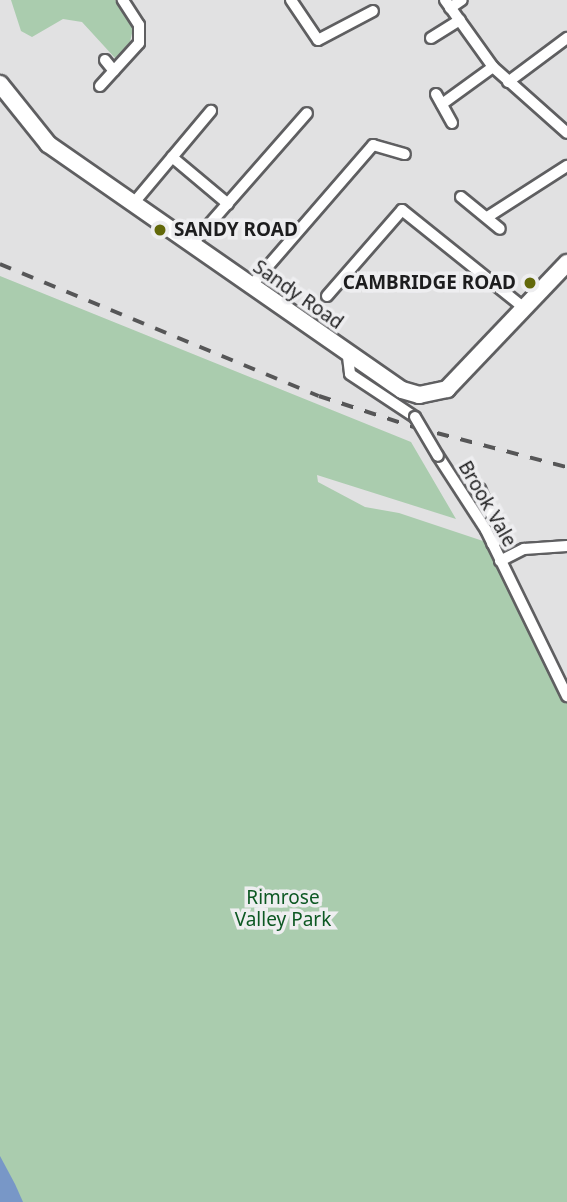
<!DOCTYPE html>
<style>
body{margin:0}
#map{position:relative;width:567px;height:1202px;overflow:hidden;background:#e1e1e2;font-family:"Noto Sans",sans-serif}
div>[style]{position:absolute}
.green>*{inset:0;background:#aaccae}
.water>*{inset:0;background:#7897c7}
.roads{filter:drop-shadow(2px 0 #5f5f61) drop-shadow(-2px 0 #5f5f61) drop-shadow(0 2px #5f5f61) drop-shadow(0 -2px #5f5f61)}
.minor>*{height:10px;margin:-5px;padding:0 5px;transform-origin:5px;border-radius:5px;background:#fff}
.secondary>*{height:16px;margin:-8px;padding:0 8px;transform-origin:8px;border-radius:8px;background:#fff}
.rail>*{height:3.5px;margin-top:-1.75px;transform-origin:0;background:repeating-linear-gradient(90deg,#565657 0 12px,transparent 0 24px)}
.bridges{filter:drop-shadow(2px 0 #5f5f61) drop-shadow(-2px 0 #5f5f61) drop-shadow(0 2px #5f5f61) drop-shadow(0 -2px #5f5f61)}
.minor-bridge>*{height:10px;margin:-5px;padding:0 5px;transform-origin:5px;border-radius:5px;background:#fff}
.dots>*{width:19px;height:19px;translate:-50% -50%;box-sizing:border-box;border:4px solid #eeeef0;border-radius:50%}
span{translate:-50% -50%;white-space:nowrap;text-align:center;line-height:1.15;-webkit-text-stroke:7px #eeeef0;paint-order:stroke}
.poi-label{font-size:19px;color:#1d1d1e;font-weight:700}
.left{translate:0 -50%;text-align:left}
.right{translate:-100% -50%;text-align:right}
.street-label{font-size:19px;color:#1d1d1e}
.park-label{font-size:19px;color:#0d5823}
</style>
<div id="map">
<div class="green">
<i style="clip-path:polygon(11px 0,115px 0,133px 29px,130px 42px,115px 58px,82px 22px,63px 19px,32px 37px,21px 31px)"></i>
<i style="clip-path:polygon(0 276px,411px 442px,456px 519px,317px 475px,318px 482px,365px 507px,399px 513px,492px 544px,567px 696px,567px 1202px,11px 1202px,0 1180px)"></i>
</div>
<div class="water">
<i style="clip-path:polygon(0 1156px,15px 1184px,23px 1202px,0 1202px)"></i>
</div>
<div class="roads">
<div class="minor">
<i style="left:291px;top:0;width:48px;rotate:56deg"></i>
<i style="left:318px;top:40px;width:62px;rotate:-27.8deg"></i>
<i style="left:445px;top:0;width:82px;rotate:54.4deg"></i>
<i style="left:493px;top:67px;width:99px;rotate:41.7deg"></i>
<i style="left:450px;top:8px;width:14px;rotate:-34deg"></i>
<i style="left:431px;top:38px;width:34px;rotate:-32deg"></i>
<i style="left:105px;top:60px;width:14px;rotate:51deg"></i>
<i style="left:508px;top:82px;width:74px;rotate:-36.7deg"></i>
<i style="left:100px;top:86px;width:58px;rotate:-47.8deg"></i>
<i style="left:139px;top:43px;width:18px;rotate:-90deg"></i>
<i style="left:139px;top:25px;width:30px;rotate:-123deg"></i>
<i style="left:436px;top:94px;width:33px;rotate:61deg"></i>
<i style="left:442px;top:104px;width:63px;rotate:-36deg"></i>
<i style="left:172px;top:157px;width:73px;rotate:40deg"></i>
<i style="left:461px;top:197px;width:50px;rotate:39.4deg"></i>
<i style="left:132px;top:205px;width:123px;rotate:-50deg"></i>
<i style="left:489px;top:216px;width:93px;rotate:-32.7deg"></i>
<i style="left:192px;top:244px;width:174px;rotate:-48.7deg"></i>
<i style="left:250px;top:287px;width:188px;rotate:-49.1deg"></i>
<i style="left:373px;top:145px;width:33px;rotate:16deg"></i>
<i style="left:327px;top:296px;width:114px;rotate:-48.9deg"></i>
<i style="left:402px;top:210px;width:154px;rotate:38.7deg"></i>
<i style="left:348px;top:357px;width:17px;rotate:83deg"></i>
<i style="left:350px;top:374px;width:78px;rotate:33.5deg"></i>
<i style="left:438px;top:456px;width:88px;rotate:57deg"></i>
<i style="left:486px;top:530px;width:185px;rotate:64deg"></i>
<i style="left:480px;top:489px;width:52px;rotate:66.4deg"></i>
<i style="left:501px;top:537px;width:11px;rotate:142deg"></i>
<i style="left:500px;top:561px;width:27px;rotate:-27deg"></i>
<i style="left:524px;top:549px;width:43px;rotate:-4deg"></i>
</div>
<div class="secondary">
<i style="left:0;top:84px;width:77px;rotate:51.3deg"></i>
<i style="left:48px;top:144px;width:431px;rotate:34.8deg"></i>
<i style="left:402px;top:390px;width:18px;rotate:16deg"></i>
<i style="left:419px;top:395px;width:29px;rotate:-12deg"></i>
<i style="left:447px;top:389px;width:174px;rotate:-46.4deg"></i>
</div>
</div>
<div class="rail">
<i style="left:0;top:264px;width:345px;rotate:22.5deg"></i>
<i style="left:319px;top:396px;width:100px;rotate:18.1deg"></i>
<i style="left:414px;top:427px;width:158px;rotate:14.7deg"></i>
</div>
<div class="bridges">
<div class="minor-bridge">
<i style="left:415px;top:417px;width:45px;rotate:59.5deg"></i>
</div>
</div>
<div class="dots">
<i style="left:160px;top:230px;background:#63690a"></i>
<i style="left:530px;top:283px;background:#63690a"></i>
</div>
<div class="poi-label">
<span class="left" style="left:174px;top:230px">SANDY ROAD</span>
<span class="right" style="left:516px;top:283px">CAMBRIDGE ROAD</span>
</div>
<div class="street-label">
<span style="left:298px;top:295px;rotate:35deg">Sandy Road</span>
<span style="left:487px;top:504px;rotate:60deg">Brook Vale</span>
</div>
<div class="park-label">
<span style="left:283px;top:909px">Rimrose<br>Valley Park</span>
</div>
</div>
